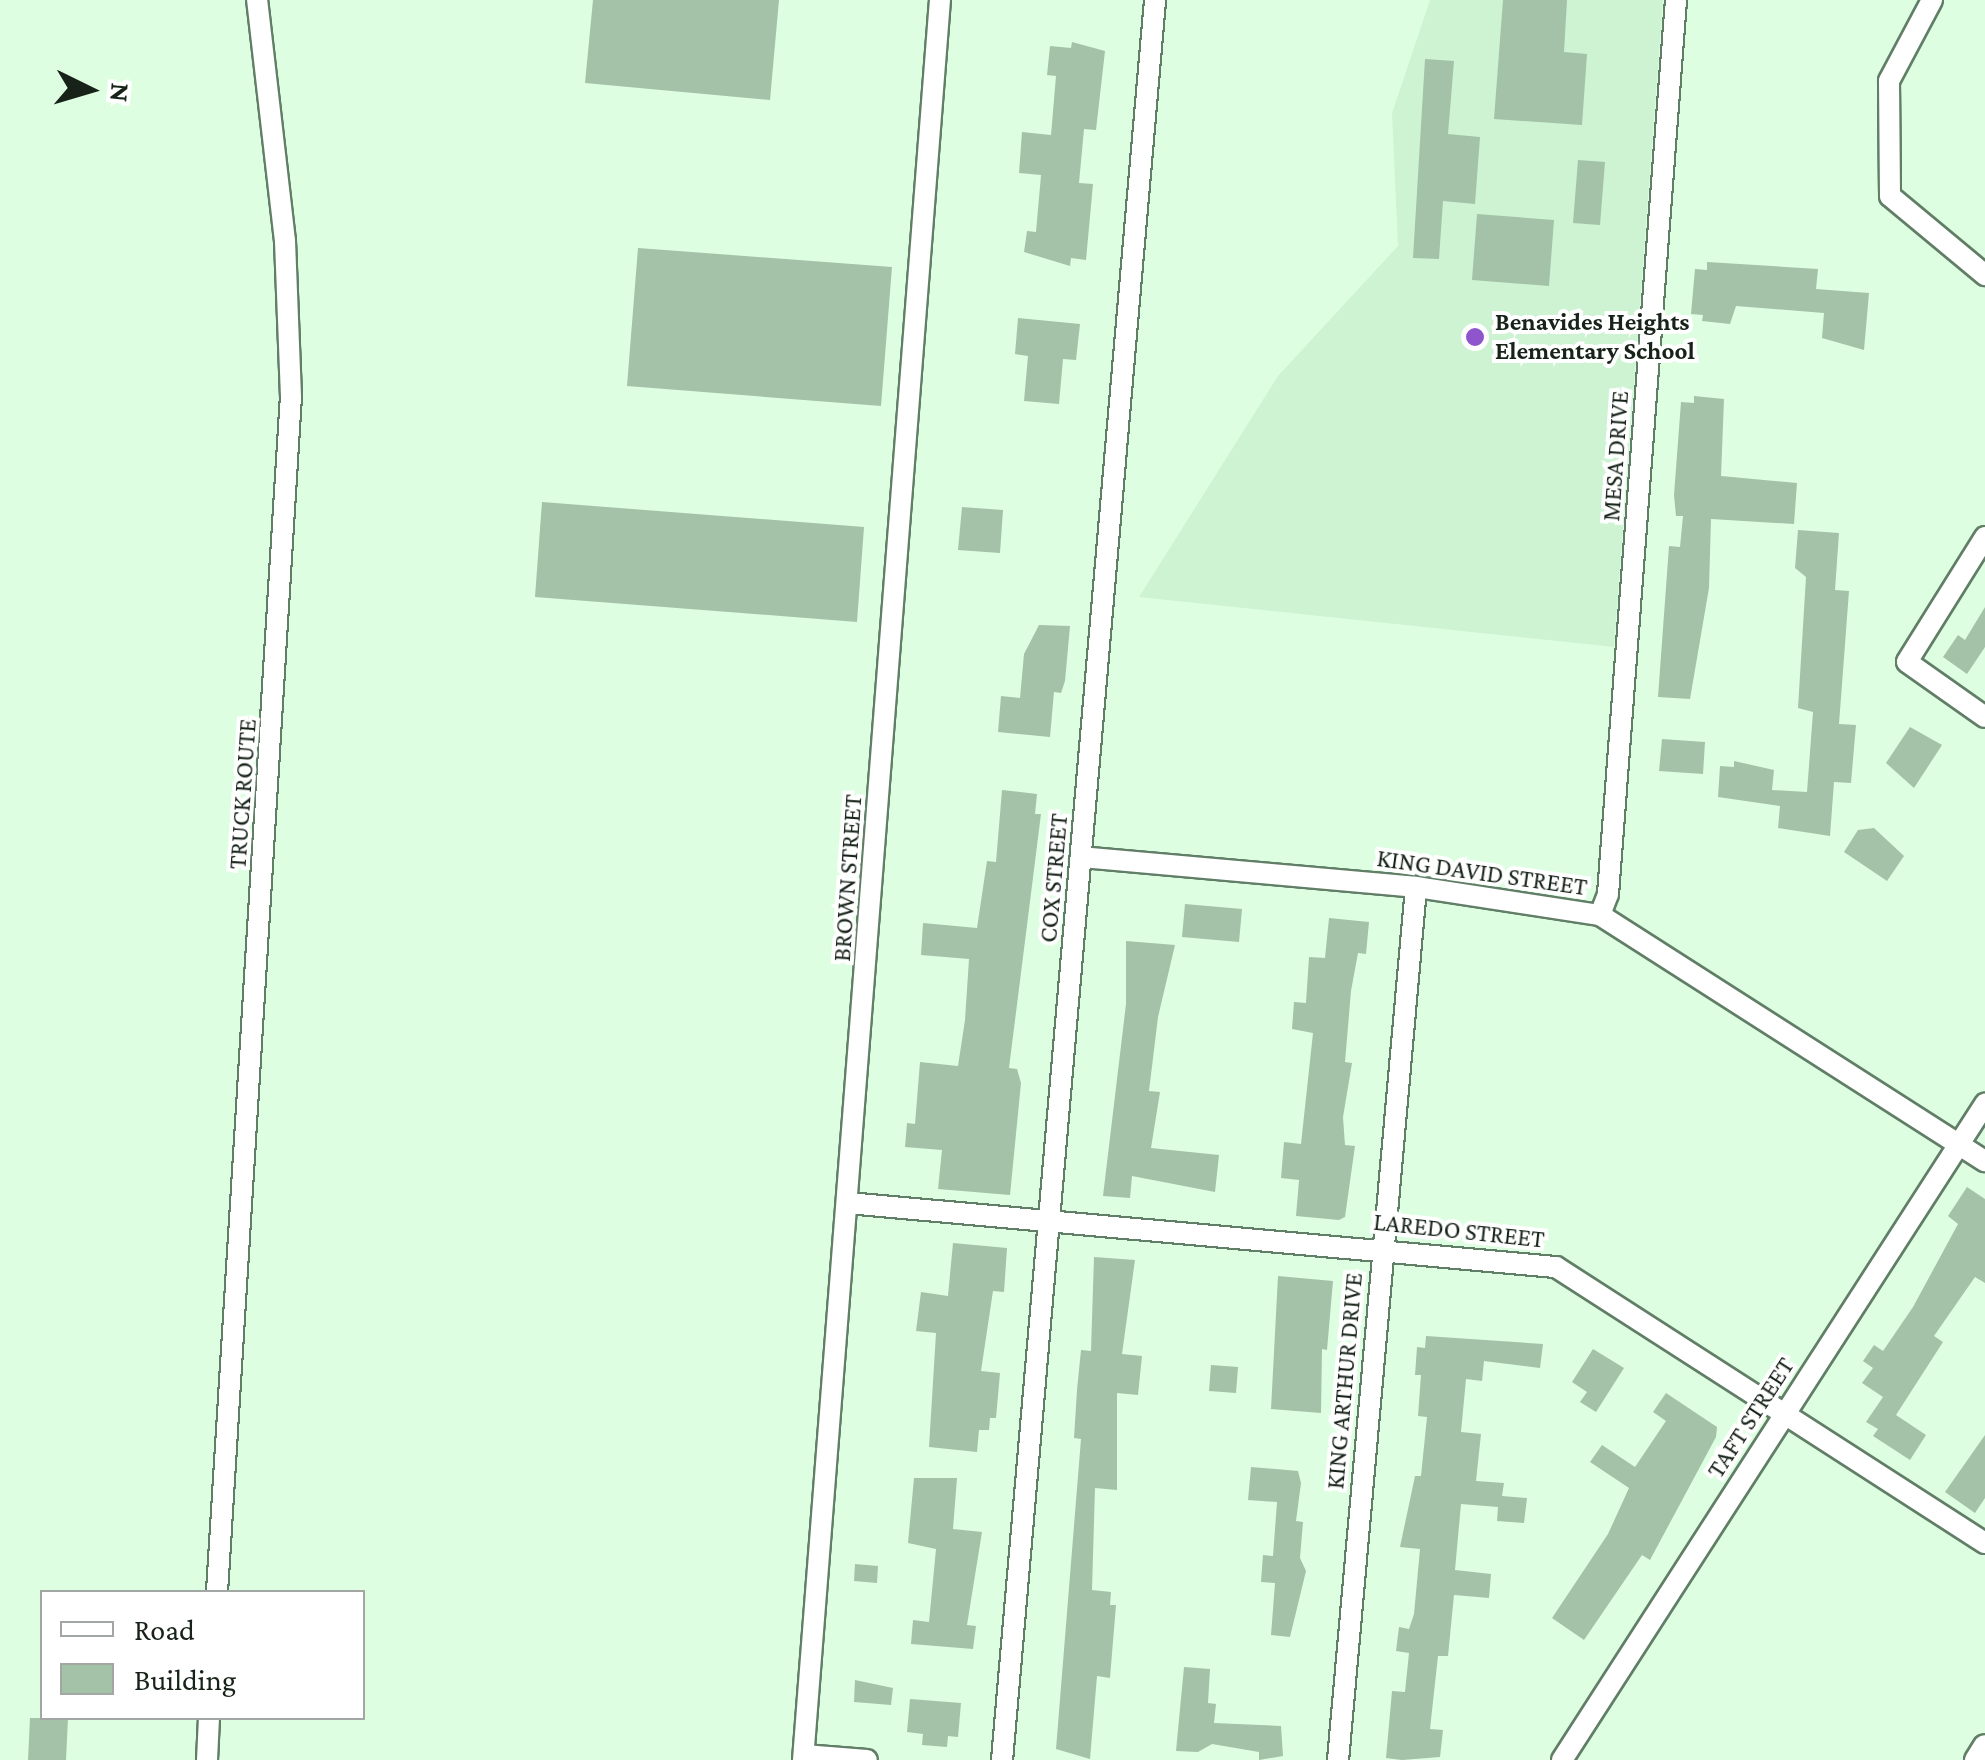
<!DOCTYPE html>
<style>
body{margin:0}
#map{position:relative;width:1985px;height:1760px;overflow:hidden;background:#defee2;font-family:"Crimson Pro",serif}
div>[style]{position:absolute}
.built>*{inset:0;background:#cdf3d3}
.building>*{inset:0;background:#a3c2a8}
.roads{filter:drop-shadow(2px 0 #617e66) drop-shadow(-2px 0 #617e66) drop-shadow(0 2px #617e66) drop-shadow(0 -2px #617e66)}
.minor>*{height:20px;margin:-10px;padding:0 10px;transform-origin:10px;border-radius:10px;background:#fff}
.major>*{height:25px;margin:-12.5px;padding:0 12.5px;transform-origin:12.5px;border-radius:12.5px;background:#fff}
.dots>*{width:28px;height:28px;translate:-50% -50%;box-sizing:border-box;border:5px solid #fff;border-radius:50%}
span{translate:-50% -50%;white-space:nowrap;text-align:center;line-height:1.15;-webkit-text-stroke:8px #fff;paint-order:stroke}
.poi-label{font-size:25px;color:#172319;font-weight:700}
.left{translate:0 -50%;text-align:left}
.street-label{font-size:25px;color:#172319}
.legend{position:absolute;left:40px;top:1590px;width:325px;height:130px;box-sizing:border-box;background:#fff;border:2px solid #a2a7a3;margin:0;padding:12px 18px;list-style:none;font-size:30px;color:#172319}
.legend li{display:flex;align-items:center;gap:20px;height:50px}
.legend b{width:50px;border:2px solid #a2a7a3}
.north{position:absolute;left:40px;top:40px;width:100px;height:100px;-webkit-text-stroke:8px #fff;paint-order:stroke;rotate:95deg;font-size:28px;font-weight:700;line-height:40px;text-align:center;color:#172319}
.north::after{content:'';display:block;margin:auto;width:35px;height:45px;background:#172319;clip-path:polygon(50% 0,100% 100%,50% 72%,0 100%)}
</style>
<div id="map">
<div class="built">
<i style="clip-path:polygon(1430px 0,1663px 0,1614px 647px,1139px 597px,1278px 376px,1398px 246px,1392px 113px)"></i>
</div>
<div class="building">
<i style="clip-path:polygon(593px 0,779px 0,770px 100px,585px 83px)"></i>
<i style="clip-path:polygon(1503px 0,1567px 0,1564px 52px,1587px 54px,1582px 125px,1494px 119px)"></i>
<i style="clip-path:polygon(1072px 42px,1105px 51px,1096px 130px,1084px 129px,1079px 183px,1093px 184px,1086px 260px,1071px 258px,1070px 266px,1024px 252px,1027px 231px,1036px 232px,1041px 175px,1019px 173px,1022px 132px,1051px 135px,1056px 76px,1047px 75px,1050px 46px,1071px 48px)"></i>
<i style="clip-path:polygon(1425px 59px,1454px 61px,1448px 134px,1480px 137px,1475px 204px,1443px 201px,1439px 259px,1413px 258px)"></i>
<i style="clip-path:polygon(1578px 160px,1605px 162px,1600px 225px,1573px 223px)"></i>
<i style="clip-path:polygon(1477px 214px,1554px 220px,1549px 286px,1472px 280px)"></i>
<i style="clip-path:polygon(638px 248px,892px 267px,881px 406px,627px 386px)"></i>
<i style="clip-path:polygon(1707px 262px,1818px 269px,1816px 289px,1869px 293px,1864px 350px,1822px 338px,1824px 313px,1736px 306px,1730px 324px,1702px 321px,1703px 315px,1691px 314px,1695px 269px,1707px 270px)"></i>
<i style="clip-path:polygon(1018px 318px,1080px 324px,1076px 360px,1063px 359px,1059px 404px,1024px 401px,1028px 356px,1015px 354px)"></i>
<i style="clip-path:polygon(1694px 396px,1724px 399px,1721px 476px,1797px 483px,1794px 524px,1711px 519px,1709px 588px,1690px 699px,1658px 697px,1669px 546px,1680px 547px,1683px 516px,1676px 516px,1674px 495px,1681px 402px,1694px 403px)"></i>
<i style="clip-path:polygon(542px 502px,864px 527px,857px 622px,535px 597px)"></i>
<i style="clip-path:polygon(962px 507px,1003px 510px,1000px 553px,958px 550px)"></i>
<i style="clip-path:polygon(1798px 530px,1839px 533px,1835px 590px,1849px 591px,1839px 724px,1856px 725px,1851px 783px,1834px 782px,1830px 836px,1778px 828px,1780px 806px,1718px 797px,1720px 766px,1734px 767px,1734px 761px,1774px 770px,1772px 790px,1807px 792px,1813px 712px,1798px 708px,1806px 577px,1795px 568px)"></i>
<i style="clip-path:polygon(1985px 607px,1985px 647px,1967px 674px,1943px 657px,1958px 635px,1965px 640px)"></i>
<i style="clip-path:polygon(1039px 625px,1070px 626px,1065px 681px,1061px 693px,1054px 692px,1050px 737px,998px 732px,1001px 696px,1020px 698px,1024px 654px)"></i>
<i style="clip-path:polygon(1910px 727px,1942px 745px,1914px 788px,1886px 763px)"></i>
<i style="clip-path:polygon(1662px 739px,1705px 742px,1703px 774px,1659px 771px)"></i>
<i style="clip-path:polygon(1002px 790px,1037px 794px,1035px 814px,1041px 814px,1009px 1068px,1017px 1069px,1021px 1083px,1010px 1195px,938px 1189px,942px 1150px,905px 1147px,907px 1123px,915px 1124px,920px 1062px,958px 1066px,965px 1020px,969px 959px,921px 955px,923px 923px,977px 928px,987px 861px,996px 862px)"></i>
<i style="clip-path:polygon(1874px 828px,1904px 856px,1887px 881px,1844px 852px,1858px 830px)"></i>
<i style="clip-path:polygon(1185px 904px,1242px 909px,1239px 942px,1182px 937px)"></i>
<i style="clip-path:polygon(1329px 918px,1369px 922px,1366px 954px,1358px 953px,1351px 991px,1345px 1062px,1352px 1063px,1343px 1117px,1345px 1145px,1355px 1146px,1345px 1217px,1339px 1220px,1296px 1216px,1299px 1180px,1281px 1178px,1284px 1142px,1301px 1144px,1313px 1033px,1292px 1029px,1294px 1002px,1306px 1003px,1309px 957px,1325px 958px)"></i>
<i style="clip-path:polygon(1126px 941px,1175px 945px,1158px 1017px,1149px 1091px,1160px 1092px,1151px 1148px,1219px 1155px,1215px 1192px,1132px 1176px,1130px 1198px,1103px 1196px,1126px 1004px)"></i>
<i style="clip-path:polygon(1967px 1187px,1985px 1199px,1985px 1283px,1975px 1277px,1934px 1336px,1943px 1342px,1896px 1415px,1926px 1435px,1910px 1460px,1873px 1436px,1878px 1429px,1866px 1422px,1883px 1397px,1862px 1383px,1873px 1368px,1863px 1361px,1874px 1345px,1883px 1351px,1913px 1307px,1958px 1224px,1948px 1216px)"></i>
<i style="clip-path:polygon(953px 1243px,1007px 1248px,1004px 1292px,993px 1291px,981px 1371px,1000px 1373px,996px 1418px,990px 1418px,989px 1430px,979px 1430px,977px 1452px,929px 1447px,936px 1333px,916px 1331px,921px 1292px,948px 1296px)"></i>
<i style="clip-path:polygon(1094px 1257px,1135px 1260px,1122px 1354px,1142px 1356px,1138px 1395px,1117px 1393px,1117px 1490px,1095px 1488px,1092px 1590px,1111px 1592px,1110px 1605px,1116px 1605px,1110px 1678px,1097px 1676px,1090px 1759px,1056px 1749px,1081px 1439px,1074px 1438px,1077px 1390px,1081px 1350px,1091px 1351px)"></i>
<i style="clip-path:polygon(1278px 1276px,1333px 1281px,1327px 1350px,1322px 1349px,1321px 1413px,1271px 1409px)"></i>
<i style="clip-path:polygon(1426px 1336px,1543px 1344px,1540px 1368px,1484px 1361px,1482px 1381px,1466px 1379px,1461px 1432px,1481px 1434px,1476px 1481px,1504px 1483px,1502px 1496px,1527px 1498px,1524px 1523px,1497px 1521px,1498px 1507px,1461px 1504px,1455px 1570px,1491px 1574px,1489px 1598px,1454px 1595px,1448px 1656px,1438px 1656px,1430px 1729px,1443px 1730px,1440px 1757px,1402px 1760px,1386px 1758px,1392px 1691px,1405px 1692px,1409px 1653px,1396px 1651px,1399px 1627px,1409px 1629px,1414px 1614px,1420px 1549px,1400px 1547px,1415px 1476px,1421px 1476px,1427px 1417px,1418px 1416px,1421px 1375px,1415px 1375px,1417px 1347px,1425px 1348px)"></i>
<i style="clip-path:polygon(1593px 1349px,1624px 1368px,1596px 1412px,1580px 1402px,1587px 1392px,1572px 1382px)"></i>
<i style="clip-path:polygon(1211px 1365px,1238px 1367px,1236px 1393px,1209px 1391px)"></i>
<i style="clip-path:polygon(1666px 1393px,1717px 1427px,1716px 1437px,1650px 1560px,1642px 1555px,1584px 1640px,1552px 1618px,1608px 1534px,1629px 1488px,1590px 1462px,1602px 1445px,1635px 1467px,1666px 1421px,1653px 1412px)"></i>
<i style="clip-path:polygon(1985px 1435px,1985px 1498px,1975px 1513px,1945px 1492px)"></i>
<i style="clip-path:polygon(1251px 1467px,1298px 1471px,1301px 1483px,1296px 1521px,1303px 1522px,1300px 1558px,1306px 1571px,1290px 1637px,1271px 1635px,1275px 1583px,1261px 1582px,1263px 1555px,1273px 1556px,1277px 1502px,1248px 1500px)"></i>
<i style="clip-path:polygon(914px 1478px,957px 1478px,953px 1529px,982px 1532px,967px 1625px,976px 1626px,973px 1649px,911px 1644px,913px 1620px,929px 1622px,936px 1549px,908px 1543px)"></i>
<i style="clip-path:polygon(855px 1564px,878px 1566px,877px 1583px,854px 1581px)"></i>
<i style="clip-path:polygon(1184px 1667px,1210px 1669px,1208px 1703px,1216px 1704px,1214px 1723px,1281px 1726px,1283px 1756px,1259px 1760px,1259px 1752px,1212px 1744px,1198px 1752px,1176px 1751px)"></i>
<i style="clip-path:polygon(855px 1680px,893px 1688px,891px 1705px,854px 1702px)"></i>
<i style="clip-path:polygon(910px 1699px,961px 1703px,958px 1737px,948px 1736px,947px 1747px,922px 1745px,923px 1734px,907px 1732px)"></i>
<i style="clip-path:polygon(30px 1718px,68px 1718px,66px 1760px,28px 1760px)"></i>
</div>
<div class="roads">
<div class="minor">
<i style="left:1932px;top:0;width:92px;rotate:118deg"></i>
<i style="left:1889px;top:81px;width:115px;rotate:89.5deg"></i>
<i style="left:1890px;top:196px;width:124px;rotate:39.7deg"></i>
<i style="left:1985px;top:537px;width:147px;rotate:122deg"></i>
<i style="left:1907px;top:662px;width:95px;rotate:35.2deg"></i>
<i style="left:1081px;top:857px;width:336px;rotate:5.1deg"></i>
<i style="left:1416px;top:887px;width:186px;rotate:8.7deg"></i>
<i style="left:1600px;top:915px;width:457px;rotate:32.6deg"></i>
<i style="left:1600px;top:915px;width:22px;rotate:-69deg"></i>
<i style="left:1608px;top:894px;width:897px;rotate:-85.65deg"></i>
<i style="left:848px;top:1203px;width:711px;rotate:5.17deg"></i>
<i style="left:1556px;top:1267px;width:510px;rotate:32.76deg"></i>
<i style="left:217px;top:1592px;width:1197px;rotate:-86.46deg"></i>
<i style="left:291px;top:397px;width:156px;rotate:-92.2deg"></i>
<i style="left:285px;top:241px;width:243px;rotate:-96.6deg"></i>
<i style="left:804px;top:1755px;width:63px;rotate:4.5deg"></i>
<i style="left:207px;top:1760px;width:42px;rotate:-87.3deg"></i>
<i style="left:803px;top:1760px;width:1765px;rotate:-85.55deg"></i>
<i style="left:1002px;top:1760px;width:1767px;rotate:-85.03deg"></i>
<i style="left:1338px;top:1760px;width:876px;rotate:-84.89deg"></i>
<i style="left:1562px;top:1760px;width:781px;rotate:-57.19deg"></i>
</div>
<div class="major">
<i style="left:1977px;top:1760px;width:15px;rotate:-58deg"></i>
</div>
</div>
<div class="dots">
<i style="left:1475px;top:337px;background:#8f55cc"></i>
</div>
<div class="poi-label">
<span class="left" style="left:1495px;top:337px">Benavides Heights<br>Elementary School</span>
</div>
<div class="street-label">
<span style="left:1616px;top:456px;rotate:-86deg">MESA DRIVE</span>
<span style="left:243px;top:794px;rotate:-86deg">TRUCK ROUTE</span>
<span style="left:1482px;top:873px;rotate:8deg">KING DAVID STREET</span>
<span style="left:848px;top:878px;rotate:-86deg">BROWN STREET</span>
<span style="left:1054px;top:878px;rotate:-85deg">COX STREET</span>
<span style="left:1459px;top:1231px;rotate:6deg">LAREDO STREET</span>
<span style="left:1345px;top:1381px;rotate:-85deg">KING ARTHUR DRIVE</span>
<span style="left:1751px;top:1418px;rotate:-57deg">TAFT STREET</span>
</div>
<ul class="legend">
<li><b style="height:12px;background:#fff"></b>Road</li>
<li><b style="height:28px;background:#a3c2a8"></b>Building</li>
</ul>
<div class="north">N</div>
</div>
